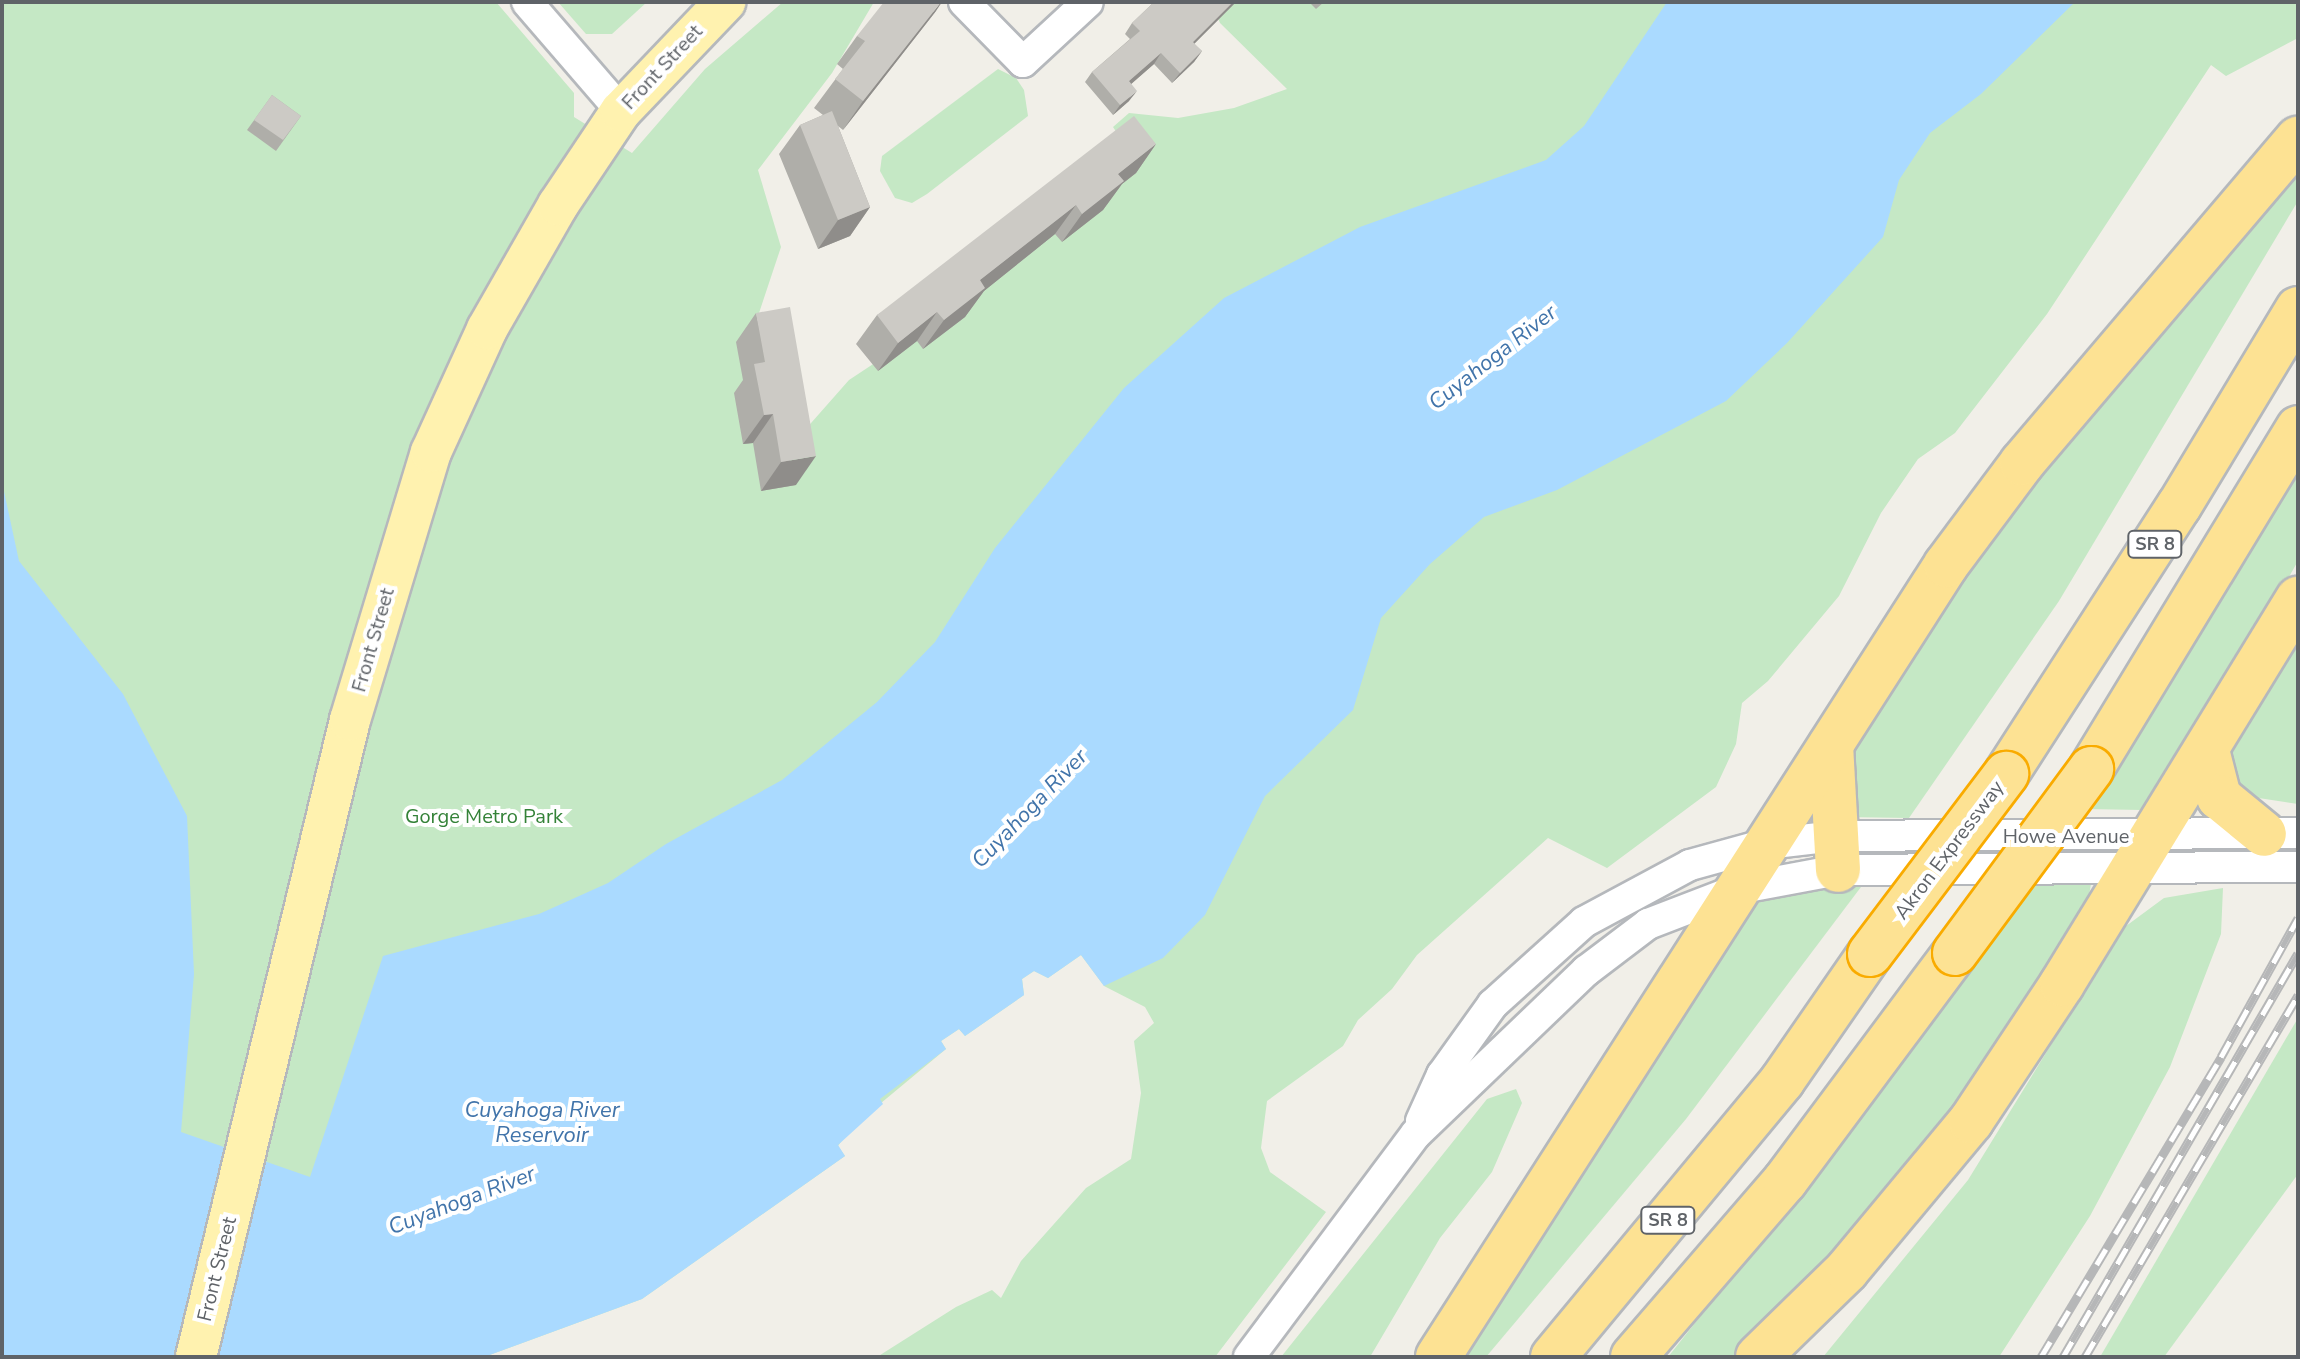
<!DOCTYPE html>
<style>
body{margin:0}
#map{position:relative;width:2300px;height:1359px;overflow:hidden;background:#f1efe8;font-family:"Nunito Sans",sans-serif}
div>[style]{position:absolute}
.green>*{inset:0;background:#c5e8c5}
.water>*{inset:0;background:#aadaff}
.roads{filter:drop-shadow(2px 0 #b5b8bc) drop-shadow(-2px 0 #b5b8bc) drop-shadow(0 2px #b5b8bc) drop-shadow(0 -2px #b5b8bc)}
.minor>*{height:30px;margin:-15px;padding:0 15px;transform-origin:15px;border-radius:15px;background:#fff}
.major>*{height:40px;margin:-20px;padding:0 20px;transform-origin:20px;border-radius:20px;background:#fff2af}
.highway>*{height:44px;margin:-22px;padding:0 22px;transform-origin:22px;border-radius:22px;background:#fde293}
.rail>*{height:9px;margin-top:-4.5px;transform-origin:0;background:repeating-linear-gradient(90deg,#fff 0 18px,#b6b7b8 0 36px);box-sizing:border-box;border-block:2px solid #b6b7b8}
.bridges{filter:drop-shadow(2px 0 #f9ab00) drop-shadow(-2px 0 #f9ab00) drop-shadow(0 2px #f9ab00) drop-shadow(0 -2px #f9ab00)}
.highway-bridge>*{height:44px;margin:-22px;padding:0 22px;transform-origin:22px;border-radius:22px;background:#fde293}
.wall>*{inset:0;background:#afaea9}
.shaded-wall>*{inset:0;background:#8f8d8a}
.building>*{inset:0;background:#cccac5}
span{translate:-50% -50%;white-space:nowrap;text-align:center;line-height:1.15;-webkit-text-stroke:8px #fff;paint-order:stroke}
.shield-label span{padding:2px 6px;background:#fff;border:2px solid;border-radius:6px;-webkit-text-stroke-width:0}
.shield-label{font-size:18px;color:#5f6368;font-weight:700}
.street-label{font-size:20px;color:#5f6368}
.park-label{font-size:20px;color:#348238}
.water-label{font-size:22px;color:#4174aa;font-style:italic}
.frame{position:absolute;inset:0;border:4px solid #5f6368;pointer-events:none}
</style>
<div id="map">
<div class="green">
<i style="clip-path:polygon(2px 2px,496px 2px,574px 93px,574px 117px,632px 153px,705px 69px,783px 2px,874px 2px,832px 73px,758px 170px,781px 247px,754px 328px,804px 431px,849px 380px,973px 298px,1138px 165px,1113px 127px,1129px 113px,1178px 118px,1234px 108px,1287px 89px,1220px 23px,1211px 2px,2298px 2px,2298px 38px,2226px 76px,2211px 65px,2047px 314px,1955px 433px,1918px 459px,1881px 513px,1839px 596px,1768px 681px,1742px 703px,1736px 744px,1716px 787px,1607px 868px,1548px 838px,1417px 955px,1392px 989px,1358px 1020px,1343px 1046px,1267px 1101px,1261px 1148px,1270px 1172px,1326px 1212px,1215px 1357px,877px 1357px,956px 1307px,992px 1290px,1001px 1298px,1021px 1261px,1086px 1188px,1131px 1159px,1141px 1093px,1134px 1041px,1154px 1023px,1145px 1007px,1104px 986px,1081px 955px,1048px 978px,1034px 971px,1022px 979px,1024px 995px,965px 1036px,959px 1029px,941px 1041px,946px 1049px,851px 1128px,838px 1146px,845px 1156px,642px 1299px,484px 1357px,2px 1357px)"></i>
<i style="clip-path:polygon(558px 2px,647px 2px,612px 34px,586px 34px)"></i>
<i style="clip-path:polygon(998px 69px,1016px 78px,1024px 90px,1028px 116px,927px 194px,912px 203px,895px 198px,880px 171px,882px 156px)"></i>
<i style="clip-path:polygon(2298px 158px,2298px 201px,2059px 601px,1909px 818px,1846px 817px,1847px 752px,1967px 557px)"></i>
<i style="clip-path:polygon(2298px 472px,2298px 561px,2211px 713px,2142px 810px,2086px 809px)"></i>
<i style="clip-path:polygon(2298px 617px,2298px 804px,2239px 795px,2228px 769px,2239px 722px)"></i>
<i style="clip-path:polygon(1864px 883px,1686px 1119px,1486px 1357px,1452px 1357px,1752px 903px,1800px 889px)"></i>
<i style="clip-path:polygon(2091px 884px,2087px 907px,2012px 1032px,1856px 1238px,1738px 1357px,1668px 1357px,1865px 1109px,2034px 885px)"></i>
<i style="clip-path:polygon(2223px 888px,2221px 934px,2170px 1067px,2090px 1216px,1999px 1357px,1823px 1357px,1968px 1180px,2122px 929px,2164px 898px)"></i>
<i style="clip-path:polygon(2298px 1018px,2298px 1174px,2164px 1357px,2100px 1357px)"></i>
<i style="clip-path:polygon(1516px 1089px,1522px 1103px,1492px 1172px,1440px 1238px,1370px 1357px,1281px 1357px,1487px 1099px)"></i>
</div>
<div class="water">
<i style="clip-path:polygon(1667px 2px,2075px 2px,1981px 94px,1930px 133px,1899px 180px,1883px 237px,1787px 343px,1726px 401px,1557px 490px,1484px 517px,1430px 564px,1381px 618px,1353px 710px,1265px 796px,1205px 915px,1163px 958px,1104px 986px,1081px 955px,1048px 978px,1034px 971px,1022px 979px,1024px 995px,965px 1036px,959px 1029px,941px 1041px,946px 1049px,880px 1099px,883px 1104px,838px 1145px,845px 1156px,642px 1299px,484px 1357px,2px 1357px,2px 482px,19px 561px,123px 694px,187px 816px,194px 974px,181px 1132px,310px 1177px,383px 956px,539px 914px,608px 883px,666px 844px,782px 780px,877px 702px,935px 642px,995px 548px,1124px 388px,1224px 298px,1360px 227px,1546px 160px,1584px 126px)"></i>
</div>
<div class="roads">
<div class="minor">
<i style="left:527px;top:2px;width:144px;rotate:49.2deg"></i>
<i style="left:964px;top:2px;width:84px;rotate:45.5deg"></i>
<i style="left:1023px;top:62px;width:88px;rotate:-42.7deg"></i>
<i style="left:1421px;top:1121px;width:51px;rotate:-65.5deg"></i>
<i style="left:1442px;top:1075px;width:87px;rotate:-54.3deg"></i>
<i style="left:1493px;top:1004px;width:122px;rotate:-42deg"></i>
<i style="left:1584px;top:922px;width:120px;rotate:-28.3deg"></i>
<i style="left:1690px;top:865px;width:79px;rotate:-15.4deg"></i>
<i style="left:1766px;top:844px;width:69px;rotate:-6.6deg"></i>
<i style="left:1835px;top:836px;width:463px;rotate:-0.4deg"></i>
<i style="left:1249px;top:1357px;width:279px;rotate:-53.2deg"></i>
<i style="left:1416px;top:1134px;width:236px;rotate:-43.8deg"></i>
<i style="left:1586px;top:971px;width:78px;rotate:-37.2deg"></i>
<i style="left:1648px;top:924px;width:101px;rotate:-21deg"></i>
<i style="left:1742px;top:888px;width:98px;rotate:-10.6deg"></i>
<i style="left:1838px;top:870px;width:460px;rotate:-0.4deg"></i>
</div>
<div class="major">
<i style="left:196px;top:1357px;width:655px;rotate:-76.41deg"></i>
<i style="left:350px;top:720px;width:280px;rotate:-73.2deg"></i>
<i style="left:431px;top:452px;width:135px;rotate:-65.5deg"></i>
<i style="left:487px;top:329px;width:143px;rotate:-60.2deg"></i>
<i style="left:558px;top:205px;width:113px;rotate:-56.2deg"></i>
<i style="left:621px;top:111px;width:151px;rotate:-46.3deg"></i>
</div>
<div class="highway">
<i style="left:1831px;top:745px;width:125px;rotate:86.8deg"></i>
<i style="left:2207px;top:750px;width:49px;rotate:75.7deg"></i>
<i style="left:2219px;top:797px;width:58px;rotate:39.4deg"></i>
<i style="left:2091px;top:769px;width:399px;rotate:-58.7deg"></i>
<i style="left:2006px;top:774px;width:319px;rotate:-57.2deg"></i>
<i style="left:2179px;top:506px;width:230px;rotate:-58.9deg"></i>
<i style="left:1438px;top:1357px;width:941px;rotate:-57.32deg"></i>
<i style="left:1946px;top:565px;width:127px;rotate:-53.3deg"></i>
<i style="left:2022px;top:463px;width:426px;rotate:-49.6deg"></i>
<i style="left:1553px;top:1357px;width:359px;rotate:-50.3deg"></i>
<i style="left:1782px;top:1081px;width:155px;rotate:-55.3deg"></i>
<i style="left:1633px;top:1357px;width:233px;rotate:-49.2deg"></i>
<i style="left:1785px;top:1181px;width:284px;rotate:-53.3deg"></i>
<i style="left:1758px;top:1357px;width:124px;rotate:-44.3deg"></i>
<i style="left:1847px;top:1270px;width:194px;rotate:-50.2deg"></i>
<i style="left:1971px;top:1121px;width:164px;rotate:-56.4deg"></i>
<i style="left:2062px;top:984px;width:452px;rotate:-58.5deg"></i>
</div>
</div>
<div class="rail">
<i style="left:2041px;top:1357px;width:350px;rotate:-59deg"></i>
<i style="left:2221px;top:1057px;width:159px;rotate:-61deg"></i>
<i style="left:2063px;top:1357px;width:467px;rotate:-59.8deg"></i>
<i style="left:2085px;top:1357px;width:420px;rotate:-59.5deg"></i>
</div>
<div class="bridges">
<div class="highway-bridge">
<i style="left:1955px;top:953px;width:229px;rotate:-53.5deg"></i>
<i style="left:1870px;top:954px;width:226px;rotate:-52.9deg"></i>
</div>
</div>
<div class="wall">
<i style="clip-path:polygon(1154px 2px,1236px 2px,1194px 44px,1202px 51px,1194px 62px,1172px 83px,1154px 64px,1131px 84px,1129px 101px,1113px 115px,1085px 82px,1092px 72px,1130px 39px,1125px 34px,1132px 23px)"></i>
<i style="clip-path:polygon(1309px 2px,1324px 2px,1316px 9px)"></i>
<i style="clip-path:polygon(936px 11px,843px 130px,838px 126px,870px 207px,850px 236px,818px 249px,779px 154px,800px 125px,823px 115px,814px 108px,843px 69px,837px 64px,857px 36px)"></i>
<i style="clip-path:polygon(272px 95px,301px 116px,276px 151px,247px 130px)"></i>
<i style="clip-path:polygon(1156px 144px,1136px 173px,1122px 184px,1103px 210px,1062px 242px,1055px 234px,984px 291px,965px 317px,923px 349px,917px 341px,878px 371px,856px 344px,877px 315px)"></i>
<i style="clip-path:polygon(756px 313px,796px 485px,761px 491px,753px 443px,743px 444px,734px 393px,743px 380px,736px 342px)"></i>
</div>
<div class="shaded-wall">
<i style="clip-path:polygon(941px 2px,942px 2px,936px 11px,843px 130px,863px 101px)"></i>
<i style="clip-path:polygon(1233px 2px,1236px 2px,1185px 53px,1193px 42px)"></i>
<i style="clip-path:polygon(1202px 51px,1194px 62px,1172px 83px,1180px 73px)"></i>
<i style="clip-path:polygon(1161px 53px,1154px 64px,1122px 92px,1129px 81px)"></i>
<i style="clip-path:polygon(1137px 91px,1129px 101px,1113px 115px,1120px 105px)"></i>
<i style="clip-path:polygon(1156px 144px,1136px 173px,1122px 184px,1103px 210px,1062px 242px,1082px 214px,1118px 174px)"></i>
<i style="clip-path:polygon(1076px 205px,1055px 234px,984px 291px,965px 317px,923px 349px,944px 320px,980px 280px)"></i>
<i style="clip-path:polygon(870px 207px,850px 236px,818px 249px,838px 220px)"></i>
<i style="clip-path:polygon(937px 312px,917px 341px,878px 371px,898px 343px)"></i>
<i style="clip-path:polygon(773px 414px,753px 443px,743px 444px,764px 415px)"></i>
<i style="clip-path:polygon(816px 456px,796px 485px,761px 491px,781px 462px)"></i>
</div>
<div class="building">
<i style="clip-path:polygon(884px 2px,941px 2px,863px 101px,835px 79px,865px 41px,857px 36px)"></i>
<i style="clip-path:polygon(1154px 2px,1233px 2px,1193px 42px,1202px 51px,1180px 73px,1161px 53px,1129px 81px,1137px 91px,1120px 105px,1092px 72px,1140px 31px,1132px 23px)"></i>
<i style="clip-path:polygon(272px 95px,301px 116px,283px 140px,254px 120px)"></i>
<i style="clip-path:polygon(832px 111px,870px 207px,838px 220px,800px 125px)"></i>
<i style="clip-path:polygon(1134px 116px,1156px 144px,1118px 174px,1124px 181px,1082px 214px,1076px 205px,980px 280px,985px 288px,944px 320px,937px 312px,898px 343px,877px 315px)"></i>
<i style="clip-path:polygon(790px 307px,816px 456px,781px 462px,773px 414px,764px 415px,754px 364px,765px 362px,756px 313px)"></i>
</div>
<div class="shield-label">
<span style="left:2155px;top:544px">SR 8</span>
<span style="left:1668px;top:1220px">SR 8</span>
</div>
<div class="street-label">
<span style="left:662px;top:67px;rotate:-47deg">Front Street</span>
<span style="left:373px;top:640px;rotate:-74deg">Front Street</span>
<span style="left:2066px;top:836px">Howe Avenue</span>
<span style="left:1949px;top:850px;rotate:-53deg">Akron Expressway</span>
<span style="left:217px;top:1269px;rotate:-76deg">Front Street</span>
</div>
<div class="park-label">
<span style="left:484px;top:816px">Gorge Metro Park</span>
</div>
<div class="water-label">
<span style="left:1493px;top:358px;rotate:-38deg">Cuyahoga River</span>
<span style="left:1030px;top:809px;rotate:-46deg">Cuyahoga River</span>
<span style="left:542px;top:1123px">Cuyahoga River<br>Reservoir</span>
<span style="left:462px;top:1201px;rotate:-21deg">Cuyahoga River</span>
</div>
<div class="frame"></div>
</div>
